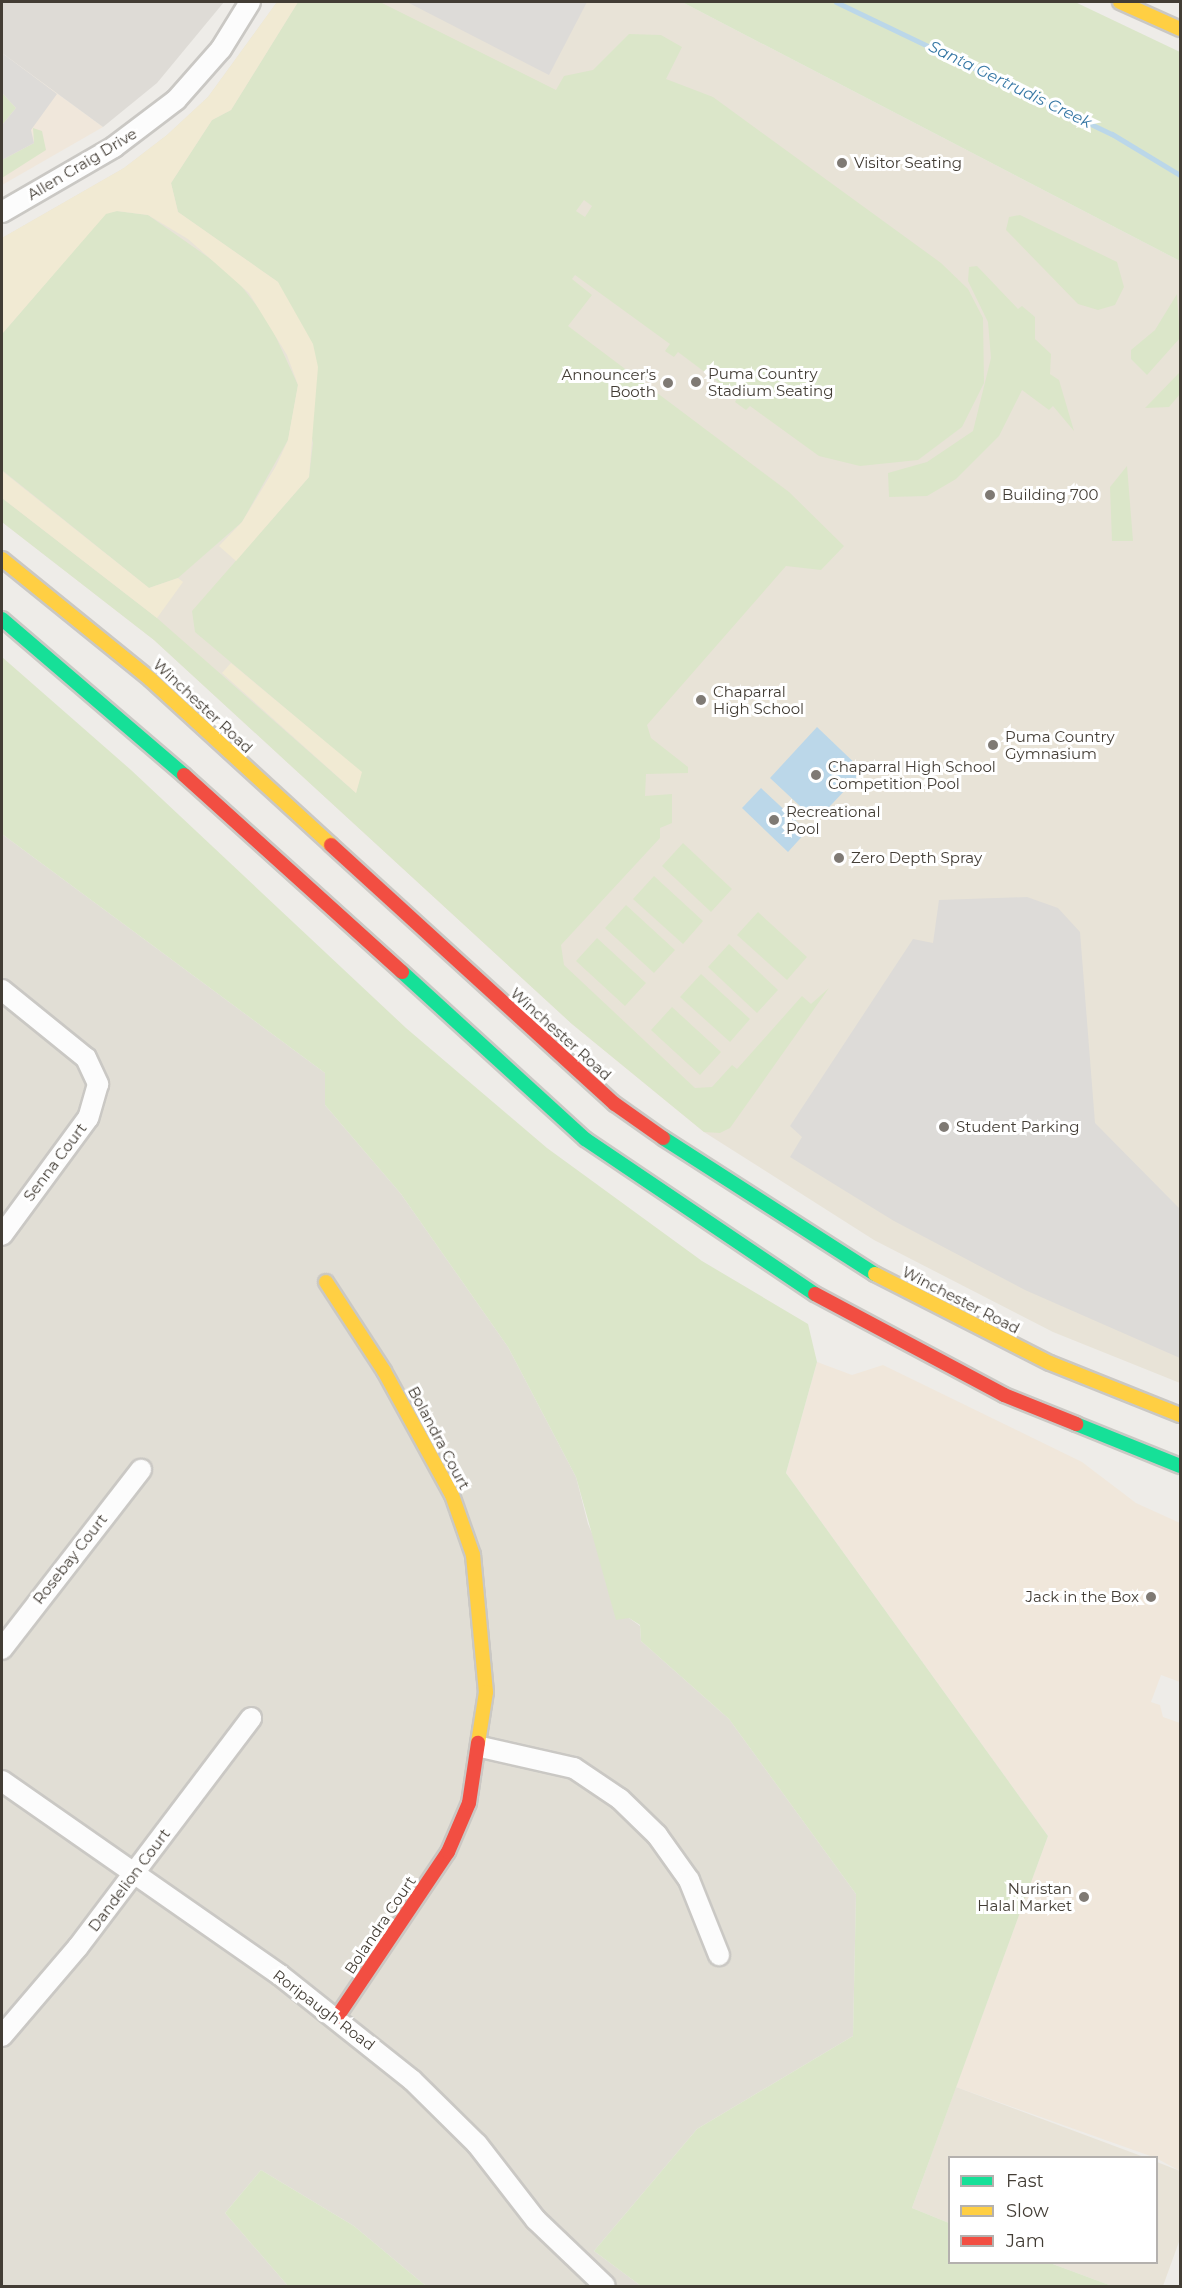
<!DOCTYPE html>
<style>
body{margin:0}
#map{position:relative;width:1182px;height:2288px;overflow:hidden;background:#eeece8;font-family:Montserrat,sans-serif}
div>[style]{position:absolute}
.residential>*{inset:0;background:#e1ded5}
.commercial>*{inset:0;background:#f0e7db}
.industrial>*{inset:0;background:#dedbd6}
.education>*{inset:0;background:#e8e3d7}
.green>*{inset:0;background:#dbe6c9}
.sand>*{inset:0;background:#f1ead3}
.parking>*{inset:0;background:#dddbd8}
.water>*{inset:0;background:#bbd7e9}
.stream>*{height:5px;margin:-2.5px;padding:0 2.5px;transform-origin:2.5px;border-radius:2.5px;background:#bbd7e9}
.roads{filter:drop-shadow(2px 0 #cac8c4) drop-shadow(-2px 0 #cac8c4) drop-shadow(0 2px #cac8c4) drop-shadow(0 -2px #cac8c4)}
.street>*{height:20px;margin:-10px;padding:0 10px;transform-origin:10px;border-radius:10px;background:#fcfcfc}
.fast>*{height:14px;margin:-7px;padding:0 7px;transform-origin:7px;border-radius:7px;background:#16e098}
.slow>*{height:14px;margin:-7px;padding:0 7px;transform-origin:7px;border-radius:7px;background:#ffcf43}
.jam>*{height:14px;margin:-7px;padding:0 7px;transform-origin:7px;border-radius:7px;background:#f24e42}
.dots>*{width:16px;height:16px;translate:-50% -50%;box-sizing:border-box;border:3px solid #fff;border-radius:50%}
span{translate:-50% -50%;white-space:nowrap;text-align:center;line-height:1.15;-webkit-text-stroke:6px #fff;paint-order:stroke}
.poi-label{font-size:15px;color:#433d35}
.left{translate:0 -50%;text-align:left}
.right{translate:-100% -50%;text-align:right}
.street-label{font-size:15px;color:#433d35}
.water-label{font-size:16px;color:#3778a5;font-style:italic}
.frame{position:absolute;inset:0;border:3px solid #433d35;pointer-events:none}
.legend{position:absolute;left:948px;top:2156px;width:210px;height:108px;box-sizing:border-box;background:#fff;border:2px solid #b4b1ae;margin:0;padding:8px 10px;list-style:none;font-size:18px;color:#433d35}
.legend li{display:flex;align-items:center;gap:12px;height:30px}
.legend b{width:30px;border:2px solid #b4b1ae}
</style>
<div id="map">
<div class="residential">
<i style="clip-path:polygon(2px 834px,325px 1073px,325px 1105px,401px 1194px,508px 1347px,576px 1477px,588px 1524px,629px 1618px,640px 1626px,641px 1641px,729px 1719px,856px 1894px,853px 2036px,697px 2129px,594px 2251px,641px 2286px,426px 2286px,354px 2226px,261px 2170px,225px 2213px,288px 2286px,2px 2286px)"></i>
</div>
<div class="commercial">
<i style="clip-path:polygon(2px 53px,103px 127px,2px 185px)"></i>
<i style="clip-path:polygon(817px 1362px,852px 1375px,883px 1365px,1082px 1462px,1136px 1503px,1180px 1523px,1180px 1682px,1161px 1675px,1151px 1702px,1160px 1705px,1163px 1717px,1180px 1723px,1180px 2171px,1156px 2158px,956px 2087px,1048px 1836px,786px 1473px)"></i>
</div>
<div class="industrial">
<i style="clip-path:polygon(2px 2px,224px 2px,157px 83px,103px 127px,2px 53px)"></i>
</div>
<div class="education">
<i style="clip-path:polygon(277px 2px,682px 2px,1180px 261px,1180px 1383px,1053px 1332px,874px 1240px,704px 1132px,572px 1024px,154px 640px,2px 522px,2px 238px,124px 168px,167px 135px,208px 97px)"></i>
<i style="clip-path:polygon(956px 2087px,1144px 2157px,950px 2158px,949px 2223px,912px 2208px)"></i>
<i style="clip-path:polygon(1157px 2162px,1180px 2171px,1180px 2239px,1163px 2286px,1112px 2286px,1050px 2263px,1156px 2262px)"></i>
</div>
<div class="green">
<i style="clip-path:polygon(evenodd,298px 2px,380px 2px,556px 90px,564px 76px,593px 70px,629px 34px,661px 35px,682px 47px,666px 79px,713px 97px,941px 263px,968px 289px,983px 318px,984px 383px,962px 427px,918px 460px,860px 466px,819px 456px,750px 406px,746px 410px,735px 402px,738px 397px,678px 352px,674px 357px,665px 351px,670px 344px,575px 275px,572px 279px,592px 295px,568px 326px,789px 492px,844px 546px,821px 570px,786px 566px,647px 725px,651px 738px,688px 767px,688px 773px,646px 774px,645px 796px,672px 794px,672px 823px,660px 828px,660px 838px,561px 945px,564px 965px,695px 1088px,712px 1087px,732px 1065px,737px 1069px,802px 996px,811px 1004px,829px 988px,730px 1128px,720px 1133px,704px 1132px,572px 1024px,154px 640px,2px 522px,2px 498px,157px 618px,356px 793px,361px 772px,195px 632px,192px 611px,309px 477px,313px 443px,278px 282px,178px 212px,171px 183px,212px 120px,231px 110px,298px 2px,584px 200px,592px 206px,585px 217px,576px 211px,584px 200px)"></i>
<i style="clip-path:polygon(682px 2px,1075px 2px,1180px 52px,1180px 261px)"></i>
<i style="clip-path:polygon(2px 93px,16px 108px,2px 125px)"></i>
<i style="clip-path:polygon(33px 128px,42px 131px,46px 150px,2px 178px,2px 160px,34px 143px)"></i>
<i style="clip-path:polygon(117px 211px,148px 215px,232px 274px,268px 320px,298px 385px,288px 440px,242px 522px,178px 578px,149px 588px,2px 470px,2px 334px,106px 213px)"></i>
<i style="clip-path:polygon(1020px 215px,1117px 262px,1124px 287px,1115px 305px,1098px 310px,1078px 304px,1006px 230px,1009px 217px)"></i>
<i style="clip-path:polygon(977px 266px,1018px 309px,1022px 306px,1035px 317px,1035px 339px,1051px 354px,1050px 374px,1059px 380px,1074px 431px,1053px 406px,1049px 410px,1022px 390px,999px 436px,956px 479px,927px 496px,889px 497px,888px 473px,927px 462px,973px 431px,991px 358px,988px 322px,968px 281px,969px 267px)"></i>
<i style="clip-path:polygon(1177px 294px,1180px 338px,1147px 375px,1131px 359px,1131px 350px,1155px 330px)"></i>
<i style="clip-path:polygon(1180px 372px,1180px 394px,1169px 407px,1145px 408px)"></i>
<i style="clip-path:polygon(1127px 466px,1133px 541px,1112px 541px,1110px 487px)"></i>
<i style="clip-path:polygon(2px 657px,131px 770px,406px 1028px,547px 1148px,702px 1261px,808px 1324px,817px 1362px,786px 1473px,1048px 1836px,912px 2208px,949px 2223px,950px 2262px,1050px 2263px,1112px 2286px,641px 2286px,594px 2251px,697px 2129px,853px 2036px,856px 1894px,729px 1719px,641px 1641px,640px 1625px,629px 1618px,616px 1620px,576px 1477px,508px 1347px,401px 1194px,325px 1105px,325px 1073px,2px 834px)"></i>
<i style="clip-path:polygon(683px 843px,732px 889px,711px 912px,662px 866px)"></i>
<i style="clip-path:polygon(654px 876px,703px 921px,683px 944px,633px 899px)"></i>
<i style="clip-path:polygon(626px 905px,675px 950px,654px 973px,605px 928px)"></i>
<i style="clip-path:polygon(758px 912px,807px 957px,787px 980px,737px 935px)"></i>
<i style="clip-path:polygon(597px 938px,646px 983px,625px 1006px,576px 961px)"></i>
<i style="clip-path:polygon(729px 944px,778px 990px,757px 1013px,708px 967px)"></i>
<i style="clip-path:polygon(701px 974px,750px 1019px,730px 1042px,680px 997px)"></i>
<i style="clip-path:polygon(672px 1007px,721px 1052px,700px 1075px,651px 1030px)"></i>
<i style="clip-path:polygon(261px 2170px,354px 2226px,426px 2286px,288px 2286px,225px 2213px)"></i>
</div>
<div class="sand">
<i style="clip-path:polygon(277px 2px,298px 2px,231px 110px,212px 120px,171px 183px,178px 212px,278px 282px,313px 344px,318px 367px,309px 477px,236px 561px,219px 546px,242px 522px,276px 466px,288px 440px,298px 385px,287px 355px,249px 293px,188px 239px,148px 215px,117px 211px,106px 214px,2px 334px,2px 238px,124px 168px,167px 135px,208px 97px)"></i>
<i style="clip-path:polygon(2px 471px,149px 588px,178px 578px,183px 582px,157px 618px,2px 498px)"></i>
<i style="clip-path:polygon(231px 663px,362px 772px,356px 793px,222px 673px)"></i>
</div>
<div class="parking">
<i style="clip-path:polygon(407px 2px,587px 2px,549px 75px)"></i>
<i style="clip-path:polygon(2px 53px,57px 94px,31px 130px,34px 143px,2px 160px,2px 125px,16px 108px,2px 93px)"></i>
<i style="clip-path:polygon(1027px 897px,1058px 908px,1080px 932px,1095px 1123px,1180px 1209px,1180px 1358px,1025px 1290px,894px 1221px,790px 1157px,802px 1137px,790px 1126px,913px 939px,933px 943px,939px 900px)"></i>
</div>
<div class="water">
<i style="clip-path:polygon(817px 727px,863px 771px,816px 821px,770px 778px)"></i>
<i style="clip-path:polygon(761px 788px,807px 831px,788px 852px,742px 808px)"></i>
</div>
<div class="stream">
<i style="left:836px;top:2px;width:306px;rotate:25.6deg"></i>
<i style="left:1112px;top:134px;width:79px;rotate:31.1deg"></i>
</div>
<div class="roads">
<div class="street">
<i style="left:2px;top:212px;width:129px;rotate:-30.1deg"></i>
<i style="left:114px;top:147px;width:78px;rotate:-37.2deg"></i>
<i style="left:176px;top:100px;width:68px;rotate:-48.6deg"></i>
<i style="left:221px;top:49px;width:55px;rotate:-58.3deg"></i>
<i style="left:2px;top:990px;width:108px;rotate:39deg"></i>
<i style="left:86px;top:1058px;width:29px;rotate:65deg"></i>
<i style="left:98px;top:1084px;width:35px;rotate:106deg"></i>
<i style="left:88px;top:1118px;width:145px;rotate:126.3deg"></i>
<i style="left:2px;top:1649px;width:227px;rotate:-52.2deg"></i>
<i style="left:481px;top:1747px;width:95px;rotate:12.7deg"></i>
<i style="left:574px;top:1768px;width:55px;rotate:34deg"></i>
<i style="left:620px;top:1799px;width:52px;rotate:44.2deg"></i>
<i style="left:657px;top:1835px;width:55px;rotate:54.6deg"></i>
<i style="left:689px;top:1880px;width:81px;rotate:68.2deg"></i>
<i style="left:2px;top:1781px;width:339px;rotate:34.9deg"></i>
<i style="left:280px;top:1975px;width:169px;rotate:38.5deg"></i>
<i style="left:412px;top:2080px;width:91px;rotate:44.6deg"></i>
<i style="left:477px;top:2144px;width:96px;rotate:52.2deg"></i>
<i style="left:536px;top:2220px;width:95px;rotate:43.7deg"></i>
<i style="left:2px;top:2036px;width:117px;rotate:-49.5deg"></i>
<i style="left:78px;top:1947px;width:287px;rotate:-52.9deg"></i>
</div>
<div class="fast">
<i style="left:2px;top:619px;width:240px;rotate:40.6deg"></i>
<i style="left:402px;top:972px;width:248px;rotate:42.4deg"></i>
<i style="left:585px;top:1139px;width:277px;rotate:34deg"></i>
<i style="left:663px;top:1138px;width:252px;rotate:32.7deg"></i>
<i style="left:1076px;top:1424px;width:112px;rotate:22deg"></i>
</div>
<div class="slow">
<i style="left:1120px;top:2px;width:66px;rotate:24.2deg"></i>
<i style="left:2px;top:559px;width:191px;rotate:39deg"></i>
<i style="left:150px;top:679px;width:246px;rotate:42.5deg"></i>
<i style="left:875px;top:1274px;width:196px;rotate:27deg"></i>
<i style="left:1050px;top:1363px;width:140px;rotate:21.8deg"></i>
<i style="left:326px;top:1282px;width:106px;rotate:56.9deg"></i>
<i style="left:384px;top:1371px;width:141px;rotate:61.3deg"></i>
<i style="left:452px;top:1495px;width:64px;rotate:70.7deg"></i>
<i style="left:473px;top:1555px;width:138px;rotate:84.6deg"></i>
<i style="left:486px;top:1692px;width:52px;rotate:98.9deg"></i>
</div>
<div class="jam">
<i style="left:184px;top:775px;width:294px;rotate:42.1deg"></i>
<i style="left:331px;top:845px;width:384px;rotate:42.4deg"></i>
<i style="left:615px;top:1104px;width:59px;rotate:35.3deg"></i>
<i style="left:815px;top:1294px;width:214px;rotate:28.1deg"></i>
<i style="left:1004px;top:1395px;width:78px;rotate:21.9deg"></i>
<i style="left:337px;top:2017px;width:199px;rotate:-56.1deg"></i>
<i style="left:448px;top:1852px;width:53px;rotate:-66.8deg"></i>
<i style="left:469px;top:1803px;width:61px;rotate:-81.5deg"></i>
</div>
</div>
<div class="dots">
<i style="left:842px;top:163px;background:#7f7a74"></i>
<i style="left:696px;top:382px;background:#7f7a74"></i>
<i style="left:668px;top:383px;background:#7f7a74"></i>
<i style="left:990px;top:495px;background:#7f7a74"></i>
<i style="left:701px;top:700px;background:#7f7a74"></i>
<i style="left:993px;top:745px;background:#7f7a74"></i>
<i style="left:816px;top:775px;background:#7f7a74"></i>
<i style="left:774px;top:820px;background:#7f7a74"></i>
<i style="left:839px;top:858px;background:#7f7a74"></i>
<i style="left:944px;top:1127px;background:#7f7a74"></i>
<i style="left:1151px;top:1597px;background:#7f7a74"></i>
<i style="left:1084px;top:1897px;background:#7f7a74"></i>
</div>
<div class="poi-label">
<span class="left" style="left:854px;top:163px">Visitor Seating</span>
<span class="left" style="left:708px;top:382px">Puma Country<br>Stadium Seating</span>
<span class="right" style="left:656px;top:383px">Announcer's<br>Booth</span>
<span class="left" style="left:1002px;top:495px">Building 700</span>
<span class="left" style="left:713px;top:700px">Chaparral<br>High School</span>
<span class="left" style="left:1005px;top:745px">Puma Country<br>Gymnasium</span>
<span class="left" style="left:828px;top:775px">Chaparral High School<br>Competition Pool</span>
<span class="left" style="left:786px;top:820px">Recreational<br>Pool</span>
<span class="left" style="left:851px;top:858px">Zero Depth Spray</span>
<span class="left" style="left:956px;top:1127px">Student Parking</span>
<span class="right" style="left:1139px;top:1597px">Jack in the Box</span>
<span class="right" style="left:1072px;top:1897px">Nuristan<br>Halal Market</span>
</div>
<div class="street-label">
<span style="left:82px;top:164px;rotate:-31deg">Allen Craig Drive</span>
<span style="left:203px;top:706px;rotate:43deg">Winchester Road</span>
<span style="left:561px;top:1034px;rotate:42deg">Winchester Road</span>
<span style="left:55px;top:1162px;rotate:-53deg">Senna Court</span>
<span style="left:961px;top:1300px;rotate:27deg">Winchester Road</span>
<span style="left:439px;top:1438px;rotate:62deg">Bolandra Court</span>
<span style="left:70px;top:1559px;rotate:-52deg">Rosebay Court</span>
<span style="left:129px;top:1880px;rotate:-53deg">Dandelion Court</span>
<span style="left:380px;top:1925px;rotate:-56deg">Bolandra Court</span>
<span style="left:324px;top:2010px;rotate:37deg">Roripaugh Road</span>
</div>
<div class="water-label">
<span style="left:1010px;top:85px;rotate:26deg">Santa Gertrudis Creek</span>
</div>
<div class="frame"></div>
<ul class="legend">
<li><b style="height:8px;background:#16e098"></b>Fast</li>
<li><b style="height:8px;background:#ffcf43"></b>Slow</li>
<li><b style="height:8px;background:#f24e42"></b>Jam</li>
</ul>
</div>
